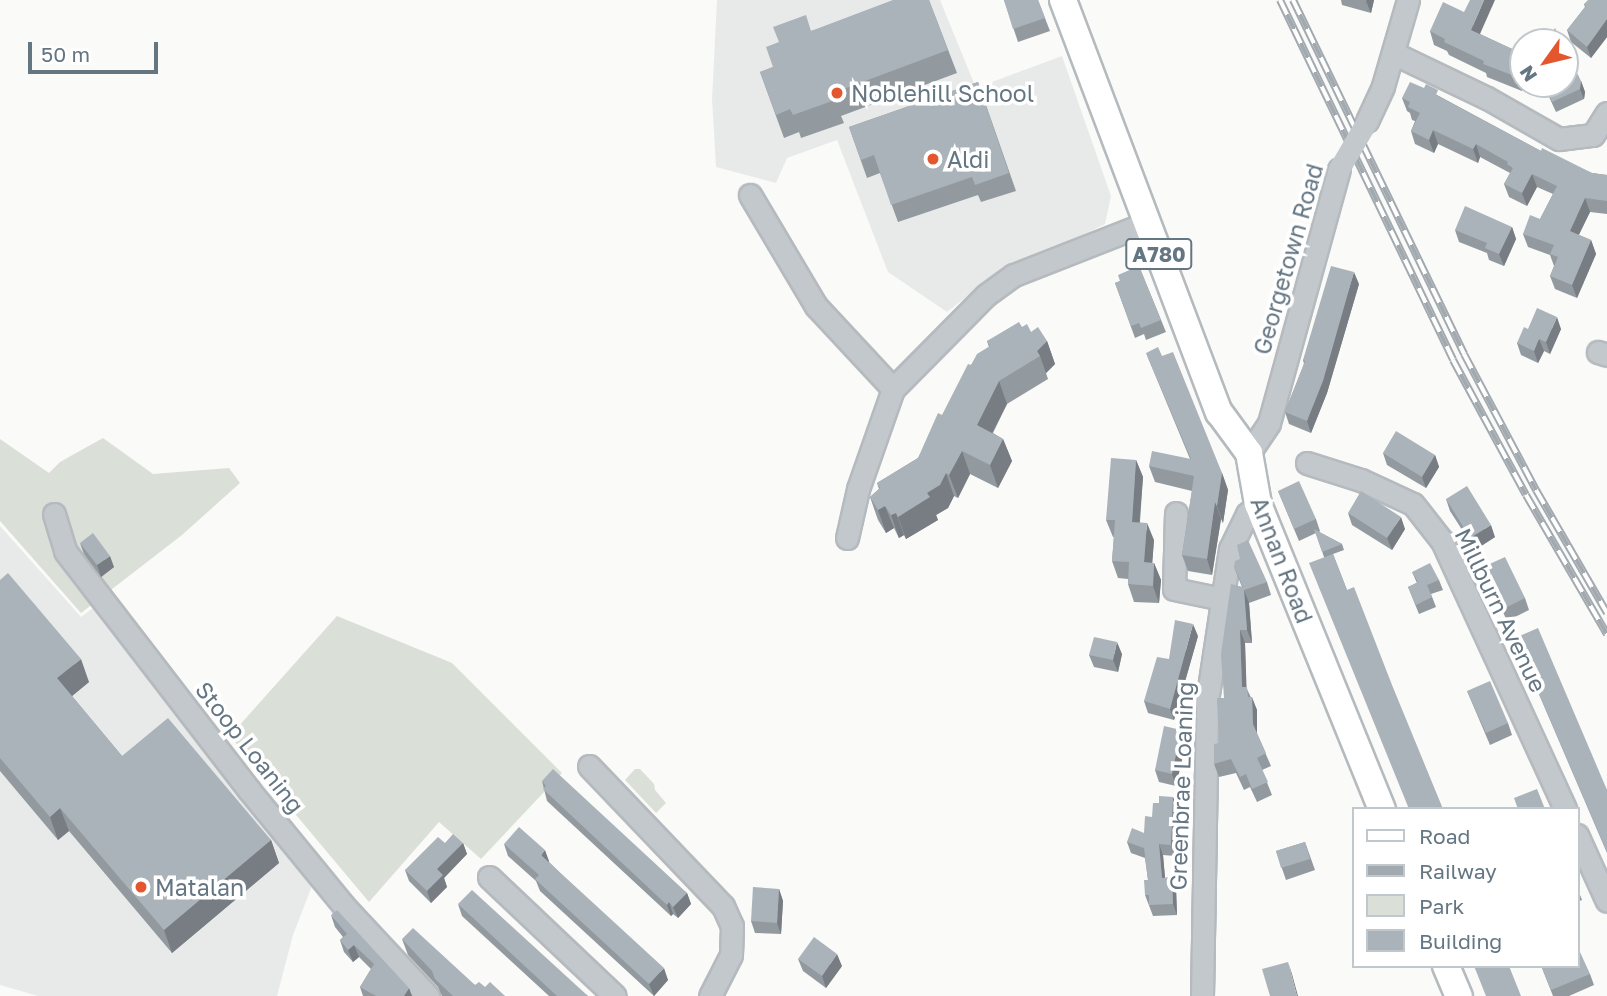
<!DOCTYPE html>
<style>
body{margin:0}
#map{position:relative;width:1607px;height:996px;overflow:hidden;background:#fafaf8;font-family:"Golos Text",sans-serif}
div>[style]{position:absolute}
.built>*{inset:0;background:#e8e9e9}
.green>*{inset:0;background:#dadfd7}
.roads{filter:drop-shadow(2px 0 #b5babe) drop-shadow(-2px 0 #b5babe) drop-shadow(0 2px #b5babe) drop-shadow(0 -2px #b5babe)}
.minor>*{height:21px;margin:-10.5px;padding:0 10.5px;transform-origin:10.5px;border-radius:10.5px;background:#c3c8cc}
.major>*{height:26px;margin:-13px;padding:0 13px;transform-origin:13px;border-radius:13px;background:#fff}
.rail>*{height:8px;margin-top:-4px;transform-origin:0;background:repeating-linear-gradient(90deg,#fff 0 16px,#a2aab0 0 32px);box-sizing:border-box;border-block:2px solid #a2aab0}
.minor-bridge>*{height:21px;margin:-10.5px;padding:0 10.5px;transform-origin:10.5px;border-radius:10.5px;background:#c3c8cc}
.wall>*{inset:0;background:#929a9f}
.shaded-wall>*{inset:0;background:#777d82}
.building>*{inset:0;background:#aab3b9}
.dots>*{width:19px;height:19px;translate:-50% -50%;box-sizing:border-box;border:4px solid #fff;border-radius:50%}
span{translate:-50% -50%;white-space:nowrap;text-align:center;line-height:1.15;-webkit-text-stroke:7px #fff;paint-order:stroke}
.shield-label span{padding:2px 5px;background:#fff;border:2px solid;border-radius:5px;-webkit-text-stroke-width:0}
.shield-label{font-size:21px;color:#657683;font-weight:700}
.poi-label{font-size:23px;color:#657683}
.left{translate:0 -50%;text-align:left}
.street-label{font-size:23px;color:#657683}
.legend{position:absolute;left:1352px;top:807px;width:228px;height:161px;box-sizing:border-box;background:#fff;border:2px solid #c1c8cd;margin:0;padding:9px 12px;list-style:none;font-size:21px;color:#657683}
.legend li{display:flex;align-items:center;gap:14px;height:35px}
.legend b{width:35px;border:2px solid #c1c8cd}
.north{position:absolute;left:1509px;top:28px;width:70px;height:70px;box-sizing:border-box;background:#fff;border:2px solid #c1c8cd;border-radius:50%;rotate:236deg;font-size:19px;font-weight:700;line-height:28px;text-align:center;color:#657683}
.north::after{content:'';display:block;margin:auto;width:24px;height:32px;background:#e4572e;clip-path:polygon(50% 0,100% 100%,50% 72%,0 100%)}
.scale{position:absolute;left:28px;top:42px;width:130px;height:32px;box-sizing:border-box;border:4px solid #657683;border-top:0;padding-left:9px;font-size:21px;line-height:24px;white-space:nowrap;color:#657683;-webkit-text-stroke:5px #fff;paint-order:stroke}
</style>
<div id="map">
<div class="built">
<i style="clip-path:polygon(717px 0,940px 0,976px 88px,1062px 56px,1111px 196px,1105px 224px,981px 285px,947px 312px,888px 272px,837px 140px,787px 158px,776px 183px,716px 167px,712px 99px)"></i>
<i style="clip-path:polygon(0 526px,81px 617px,93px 608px,315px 878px,293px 935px,277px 996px,38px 996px,0 985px)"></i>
</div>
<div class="green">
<i style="clip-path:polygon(103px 438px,153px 474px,229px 468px,240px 483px,182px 535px,81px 613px,0 521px,0 439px,49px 473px,60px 462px)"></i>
<i style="clip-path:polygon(337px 616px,452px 663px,562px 773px,481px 859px,439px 822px,369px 902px,230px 736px)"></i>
<i style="clip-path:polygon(635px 769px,640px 769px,654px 784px,655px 790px,666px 803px,656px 813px,625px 780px)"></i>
</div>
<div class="roads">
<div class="minor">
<i style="left:1393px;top:53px;width:104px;rotate:25.6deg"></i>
<i style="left:1487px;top:98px;width:83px;rotate:29.7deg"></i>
<i style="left:1559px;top:139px;width:34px;rotate:-7deg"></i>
<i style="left:1593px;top:135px;width:26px;rotate:-58deg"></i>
<i style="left:1367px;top:121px;width:38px;rotate:-65deg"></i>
<i style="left:1383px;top:86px;width:90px;rotate:-73.8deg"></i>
<i style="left:750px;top:195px;width:129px;rotate:59.3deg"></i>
<i style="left:816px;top:306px;width:113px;rotate:47.1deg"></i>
<i style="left:1598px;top:352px;width:9px;rotate:18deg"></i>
<i style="left:1249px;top:453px;width:36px;rotate:-56deg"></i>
<i style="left:1269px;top:423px;width:263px;rotate:-74.6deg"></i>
<i style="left:1307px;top:463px;width:57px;rotate:17.5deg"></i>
<i style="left:1361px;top:480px;width:57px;rotate:24.8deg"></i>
<i style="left:1413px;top:504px;width:47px;rotate:51.9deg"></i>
<i style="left:1442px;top:541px;width:295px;rotate:65.3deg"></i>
<i style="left:1176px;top:513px;width:76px;rotate:91.5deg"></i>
<i style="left:1174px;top:589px;width:49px;rotate:11.8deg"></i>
<i style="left:54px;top:514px;width:39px;rotate:73deg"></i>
<i style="left:65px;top:551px;width:302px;rotate:52.4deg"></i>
<i style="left:249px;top:790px;width:149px;rotate:50.7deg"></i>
<i style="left:343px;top:905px;width:125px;rotate:47deg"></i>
<i style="left:847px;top:538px;width:50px;rotate:-77.3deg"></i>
<i style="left:858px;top:489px;width:106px;rotate:-70.7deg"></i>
<i style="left:893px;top:389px;width:132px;rotate:-45.3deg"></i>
<i style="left:986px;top:295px;width:34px;rotate:-36deg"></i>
<i style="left:1014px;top:275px;width:143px;rotate:-21.4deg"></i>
<i style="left:589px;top:766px;width:194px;rotate:46.3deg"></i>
<i style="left:723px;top:906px;width:22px;rotate:66deg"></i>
<i style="left:732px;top:926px;width:29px;rotate:92deg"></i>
<i style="left:731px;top:955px;width:46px;rotate:117.1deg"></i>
<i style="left:1577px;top:835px;width:72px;rotate:65.6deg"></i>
<i style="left:489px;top:877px;width:173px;rotate:43.4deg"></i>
<i style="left:1202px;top:996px;width:295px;rotate:-89deg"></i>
<i style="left:1207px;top:701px;width:154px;rotate:-81.4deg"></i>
<i style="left:1230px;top:549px;width:39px;rotate:-64deg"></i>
<i style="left:1247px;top:514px;width:15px;rotate:-42deg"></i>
</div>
<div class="major">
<i style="left:1063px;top:0;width:441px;rotate:69.3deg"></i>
<i style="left:1219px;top:412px;width:51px;rotate:53.8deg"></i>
<i style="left:1249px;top:453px;width:52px;rotate:80deg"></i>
<i style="left:1258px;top:504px;width:329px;rotate:67.9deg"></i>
<i style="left:1446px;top:966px;width:33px;rotate:67deg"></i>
</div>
</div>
<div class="rail">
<i style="left:1280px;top:0;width:399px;rotate:64.3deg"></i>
<i style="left:1453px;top:360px;width:153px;rotate:61.6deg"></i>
<i style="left:1526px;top:495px;width:161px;rotate:59.8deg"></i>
<i style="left:1293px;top:0;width:393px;rotate:64.2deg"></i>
<i style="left:1464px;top:354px;width:154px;rotate:62.1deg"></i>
<i style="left:1536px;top:490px;width:142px;rotate:60deg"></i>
</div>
<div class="minor-bridge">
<i style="left:1339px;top:169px;width:56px;rotate:-59.7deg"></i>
</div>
<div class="wall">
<i style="clip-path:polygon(929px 0,957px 73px,841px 116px,844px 123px,801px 138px,799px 132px,784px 138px,760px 72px,773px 67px,811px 31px)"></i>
<i style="clip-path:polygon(1004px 0,1038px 0,1050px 31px,1018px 42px)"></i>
<i style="clip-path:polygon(1341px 0,1374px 0,1371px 13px,1342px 5px)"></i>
<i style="clip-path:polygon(1607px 0,1607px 37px,1591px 58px,1571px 42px,1567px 30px,1585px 7px,1584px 4px)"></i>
<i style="clip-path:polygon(1464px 12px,1480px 34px,1523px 54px,1522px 91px,1487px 77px,1486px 73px,1449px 55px,1447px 51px,1434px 45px,1430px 31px)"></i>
<i style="clip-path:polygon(1581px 81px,1585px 92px,1584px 99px,1556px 112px,1543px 84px,1565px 84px)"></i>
<i style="clip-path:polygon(978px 82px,1016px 191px,981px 202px,978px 195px,898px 222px,880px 173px,867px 178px,849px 127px)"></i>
<i style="clip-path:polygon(1424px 88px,1541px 151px,1592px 173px,1607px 175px,1607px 214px,1590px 212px,1579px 235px,1591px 240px,1596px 254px,1577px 298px,1555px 289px,1550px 276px,1554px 266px,1550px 255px,1528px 247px,1523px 234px,1540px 219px,1553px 194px,1537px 187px,1527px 206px,1509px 197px,1504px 184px,1510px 173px,1480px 157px,1478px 163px,1438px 144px,1434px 153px,1415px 144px,1411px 131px,1415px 121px,1412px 120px,1410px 113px,1407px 111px,1402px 98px)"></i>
<i style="clip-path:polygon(1512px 227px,1516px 239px,1504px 266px,1489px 260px,1487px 253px,1459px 242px,1455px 230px)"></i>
<i style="clip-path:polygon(1139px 266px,1166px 332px,1146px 340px,1144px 334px,1135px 338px,1115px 283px,1120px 281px)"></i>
<i style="clip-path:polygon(1359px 284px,1327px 393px,1311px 433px,1289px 424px,1285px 412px,1304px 364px,1303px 360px)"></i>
<i style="clip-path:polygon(1022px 327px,1047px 341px,1055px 364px,1046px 373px,1048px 379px,1007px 404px,993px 433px,1003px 439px,1012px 461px,998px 488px,970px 474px,958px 498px,954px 496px,948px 508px,936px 515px,938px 520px,906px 539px,904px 535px,899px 538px,894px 528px,886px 533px,878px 520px,870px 497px,879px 489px,877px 483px,918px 458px,971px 365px,989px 347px,987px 341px)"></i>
<i style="clip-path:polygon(1528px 329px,1561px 329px,1550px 354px,1544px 351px,1538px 363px,1521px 355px,1517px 343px)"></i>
<i style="clip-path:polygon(1146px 353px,1222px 473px,1228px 490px,1223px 523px,1221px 519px,1212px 575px,1188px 571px,1182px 555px,1192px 491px,1155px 482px,1149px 466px,1190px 459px)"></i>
<i style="clip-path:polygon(1383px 453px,1435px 455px,1439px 467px,1426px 488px,1387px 465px)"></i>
<i style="clip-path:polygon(1136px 460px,1143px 477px,1140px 522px,1154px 540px,1152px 563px,1154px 563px,1161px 580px,1159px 603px,1134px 602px,1128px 584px,1128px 579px,1118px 578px,1112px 561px,1114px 537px,1113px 537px,1106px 520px)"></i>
<i style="clip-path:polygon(1278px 491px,1316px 519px,1320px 531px,1319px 532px,1342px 544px,1344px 550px,1333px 554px,1347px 590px,1392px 685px,1324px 557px,1316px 533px,1299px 541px)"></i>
<i style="clip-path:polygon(1446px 499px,1495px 537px,1475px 550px,1450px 511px)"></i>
<i style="clip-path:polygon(1348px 513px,1405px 529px,1392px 550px,1352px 525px)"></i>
<i style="clip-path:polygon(80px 543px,114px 567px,101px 577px,84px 554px)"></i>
<i style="clip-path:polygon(1234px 567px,1267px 582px,1271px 595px,1249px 603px,1252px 643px,1245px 643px,1246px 687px,1257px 710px,1257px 734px,1271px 766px,1262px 770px,1272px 795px,1257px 802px,1250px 787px,1244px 790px,1236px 773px,1219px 777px,1214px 764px,1219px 743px,1224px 698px,1242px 587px)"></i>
<i style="clip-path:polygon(1483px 567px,1525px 598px,1529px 610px,1507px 621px)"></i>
<i style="clip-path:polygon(1412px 572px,1439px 580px,1443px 590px,1431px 594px,1436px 607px,1419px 614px,1408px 587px,1417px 583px)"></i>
<i style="clip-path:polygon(0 580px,89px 682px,72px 696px,122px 756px,271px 840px,279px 863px,172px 953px,69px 831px,58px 840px,0 771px)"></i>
<i style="clip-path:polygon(1198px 636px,1174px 720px,1148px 713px,1144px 701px)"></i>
<i style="clip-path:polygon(1515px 638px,1607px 790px,1607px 853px,1520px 650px)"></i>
<i style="clip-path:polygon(1122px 654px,1118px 672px,1094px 667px,1089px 655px)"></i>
<i style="clip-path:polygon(1467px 691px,1508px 723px,1512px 735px,1490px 745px)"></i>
<i style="clip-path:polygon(1181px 730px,1186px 742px,1176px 786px,1159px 782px,1155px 770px)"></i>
<i style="clip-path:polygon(542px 781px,687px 893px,691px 904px,678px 918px,673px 914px,671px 916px,547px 801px)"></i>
<i style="clip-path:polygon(1173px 797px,1177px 808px,1175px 856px,1163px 855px,1165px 878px,1172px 877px,1176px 888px,1177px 915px,1153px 916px,1145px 895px,1148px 880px,1145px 858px,1131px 853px,1127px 842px,1144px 833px,1159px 803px)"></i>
<i style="clip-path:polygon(1305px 842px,1315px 870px,1286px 880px,1276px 851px)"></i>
<i style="clip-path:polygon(445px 843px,463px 843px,467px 854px,444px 878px,447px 887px,431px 903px,409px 881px,405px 870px)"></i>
<i style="clip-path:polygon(504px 844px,549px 861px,549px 862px,668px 980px,654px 996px,540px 891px,536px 881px,508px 856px)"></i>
<i style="clip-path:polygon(1577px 887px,1582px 900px,1577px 902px)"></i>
<i style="clip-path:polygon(779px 889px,783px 901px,781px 934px,755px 933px,751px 921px)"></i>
<i style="clip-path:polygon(458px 904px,588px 996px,549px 996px,462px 916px)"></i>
<i style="clip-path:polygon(331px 915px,412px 996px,363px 996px,360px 987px,371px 969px,359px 957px,353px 962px,344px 952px,340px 940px,343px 937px,335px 927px)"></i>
<i style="clip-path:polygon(402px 939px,475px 985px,485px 987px,505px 996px,442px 996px,438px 987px,408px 955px)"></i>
<i style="clip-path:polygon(798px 959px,842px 966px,826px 988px,803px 971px)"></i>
<i style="clip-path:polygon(1542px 968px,1590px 974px,1594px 985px,1569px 996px,1553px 996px)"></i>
</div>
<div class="shaded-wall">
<i style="clip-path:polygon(1367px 0,1374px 0,1371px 13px,1366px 1px)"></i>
<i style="clip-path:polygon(1484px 0,1495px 0,1476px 43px,1471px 30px)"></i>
<i style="clip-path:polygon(1607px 19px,1607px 37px,1591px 58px,1587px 47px)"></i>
<i style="clip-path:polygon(1523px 64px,1523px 84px,1525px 84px,1522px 91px,1517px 77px)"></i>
<i style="clip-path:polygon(1581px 81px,1585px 92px,1584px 99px,1580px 89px)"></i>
<i style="clip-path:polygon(1433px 130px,1438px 144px,1434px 153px,1429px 140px)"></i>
<i style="clip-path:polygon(1476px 144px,1480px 157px,1478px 163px,1473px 149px)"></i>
<i style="clip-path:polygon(1532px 174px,1537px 187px,1527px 206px,1522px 193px)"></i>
<i style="clip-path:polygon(1585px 198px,1590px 212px,1574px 244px,1570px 231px)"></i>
<i style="clip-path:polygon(1512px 227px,1516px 239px,1504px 266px,1499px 254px)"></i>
<i style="clip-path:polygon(1591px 240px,1596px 254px,1577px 298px,1572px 285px)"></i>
<i style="clip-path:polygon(1354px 272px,1359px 284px,1327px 393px,1311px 433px,1307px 421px)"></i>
<i style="clip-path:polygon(1557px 317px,1561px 329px,1550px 354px,1546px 342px)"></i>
<i style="clip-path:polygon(1539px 339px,1544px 351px,1538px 363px,1534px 351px)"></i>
<i style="clip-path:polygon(1047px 341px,1055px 364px,1046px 373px,1040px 356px,1037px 351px)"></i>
<i style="clip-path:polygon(999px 381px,1007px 404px,985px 447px,977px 425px)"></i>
<i style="clip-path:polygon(1003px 439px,1012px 461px,998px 488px,990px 465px)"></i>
<i style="clip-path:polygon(962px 451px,970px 474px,958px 498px,949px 475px)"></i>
<i style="clip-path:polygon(1435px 455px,1439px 467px,1426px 488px,1422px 477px)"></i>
<i style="clip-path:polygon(1136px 460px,1143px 477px,1138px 539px,1132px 522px)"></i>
<i style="clip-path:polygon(946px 473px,954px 496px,948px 508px,936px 515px,938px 520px,906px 539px,898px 517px,927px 493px)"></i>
<i style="clip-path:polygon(1222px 473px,1228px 490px,1223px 523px,1217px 506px)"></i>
<i style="clip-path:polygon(1215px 502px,1221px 519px,1212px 575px,1207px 559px)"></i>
<i style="clip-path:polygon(885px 506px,894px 528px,886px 533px,878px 510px)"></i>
<i style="clip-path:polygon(896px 513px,904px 535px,899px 538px,891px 515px)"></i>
<i style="clip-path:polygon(1401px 517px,1405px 529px,1392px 550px,1387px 538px)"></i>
<i style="clip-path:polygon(1147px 523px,1154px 540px,1151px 580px,1144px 562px)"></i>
<i style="clip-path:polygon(1491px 525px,1495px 537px,1475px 550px,1470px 538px)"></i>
<i style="clip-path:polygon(110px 556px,114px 567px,101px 577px,97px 565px)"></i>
<i style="clip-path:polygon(1154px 563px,1161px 580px,1159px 603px,1153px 586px)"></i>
<i style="clip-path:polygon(1244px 590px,1249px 603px,1252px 643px,1247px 630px)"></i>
<i style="clip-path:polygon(1193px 624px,1198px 636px,1174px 720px,1170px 709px)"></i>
<i style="clip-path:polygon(1240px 630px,1245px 643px,1247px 700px,1242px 687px)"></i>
<i style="clip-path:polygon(1117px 642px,1122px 654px,1118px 672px,1113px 660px)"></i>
<i style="clip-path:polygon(81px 659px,89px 682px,66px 701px,57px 678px)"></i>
<i style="clip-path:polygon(1252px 697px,1257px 710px,1257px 737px,1253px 724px)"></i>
<i style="clip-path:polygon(1181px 730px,1186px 742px,1176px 786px,1172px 774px)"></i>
<i style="clip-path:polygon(1173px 797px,1177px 808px,1175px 856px,1171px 845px)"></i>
<i style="clip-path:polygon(60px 808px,69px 831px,58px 840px,50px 817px)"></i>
<i style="clip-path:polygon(271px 840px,279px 863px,172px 953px,164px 930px)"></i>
<i style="clip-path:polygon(463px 843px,467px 854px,444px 878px,447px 887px,431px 903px,427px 891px,437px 869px)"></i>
<i style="clip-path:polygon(1159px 844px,1163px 855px,1166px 889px,1162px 878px)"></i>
<i style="clip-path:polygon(545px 850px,549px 861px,545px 866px,541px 855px)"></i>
<i style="clip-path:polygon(1172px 877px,1176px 888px,1177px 915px,1173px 904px)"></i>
<i style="clip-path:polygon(779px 889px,783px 901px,781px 934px,777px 923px)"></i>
<i style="clip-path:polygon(687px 893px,691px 904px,678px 918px,673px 907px)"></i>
<i style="clip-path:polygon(669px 902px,673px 914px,671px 916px,667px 905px)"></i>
<i style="clip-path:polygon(354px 945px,359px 957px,353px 962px,348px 950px)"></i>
<i style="clip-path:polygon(837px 954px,842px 966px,826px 988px,822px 976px)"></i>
<i style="clip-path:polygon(1288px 962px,1292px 974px,1298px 996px,1297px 996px)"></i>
<i style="clip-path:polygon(664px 968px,668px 980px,654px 996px,649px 984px)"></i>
<i style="clip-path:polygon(409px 988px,412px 996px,404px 996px)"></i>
</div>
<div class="building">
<i style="clip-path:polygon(893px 0,929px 0,948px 50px,833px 93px,835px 100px,793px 115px,790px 109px,776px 115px,760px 72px,773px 67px,766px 47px,779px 42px,773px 27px,806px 15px,811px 31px)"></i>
<i style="clip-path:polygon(1004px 0,1038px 0,1045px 18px,1013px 29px)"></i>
<i style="clip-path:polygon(1470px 0,1484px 0,1471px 30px,1523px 54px,1523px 64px,1517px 77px,1483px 64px,1484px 61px,1444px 42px,1445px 39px,1430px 31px,1443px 2px,1464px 12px)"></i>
<i style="clip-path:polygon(1588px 0,1607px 0,1607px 19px,1587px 47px,1567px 30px,1586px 6px,1584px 4px)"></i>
<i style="clip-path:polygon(1555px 28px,1562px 42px,1545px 42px)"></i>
<i style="clip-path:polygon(1565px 48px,1581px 81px,1580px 89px,1552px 102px,1544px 84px,1565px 84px)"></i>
<i style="clip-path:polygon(978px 82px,1009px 173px,975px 185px,972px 177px,891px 205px,874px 155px,861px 160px,849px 127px)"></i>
<i style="clip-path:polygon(1410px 82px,1424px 88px,1426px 84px,1438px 90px,1436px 95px,1541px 151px,1542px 148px,1592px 173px,1607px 175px,1607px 201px,1585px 198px,1570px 231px,1591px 240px,1572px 285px,1550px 276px,1558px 257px,1550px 254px,1554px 245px,1523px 234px,1530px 215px,1540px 219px,1557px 186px,1532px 174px,1522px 193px,1504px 184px,1513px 168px,1507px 164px,1508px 162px,1476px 144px,1473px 149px,1433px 130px,1429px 140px,1411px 131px,1420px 113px,1408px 107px,1410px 102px,1402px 98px)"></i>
<i style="clip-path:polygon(1465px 206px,1512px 227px,1499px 254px,1485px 248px,1487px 243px,1455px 230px)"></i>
<i style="clip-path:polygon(1139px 266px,1161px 320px,1141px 328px,1139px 323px,1131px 326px,1115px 283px,1120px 281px,1118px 275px)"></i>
<i style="clip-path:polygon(1331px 266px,1354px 272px,1323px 381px,1307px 421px,1285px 412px,1305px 361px,1303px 360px)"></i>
<i style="clip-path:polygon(1537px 308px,1557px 317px,1546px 342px,1539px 339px,1534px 351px,1517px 343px,1524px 327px,1528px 329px)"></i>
<i style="clip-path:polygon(1019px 322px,1022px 327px,1027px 324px,1031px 332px,1038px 327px,1047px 341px,1037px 351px,1040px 356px,999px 381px,977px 425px,1003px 439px,990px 465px,962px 451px,949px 475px,946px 473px,940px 485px,927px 493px,930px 497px,898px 517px,896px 513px,891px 515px,885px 506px,878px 510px,870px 497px,880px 488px,877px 483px,918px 458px,938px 413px,942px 415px,968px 364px,971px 365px,977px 354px,990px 346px,987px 341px)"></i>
<i style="clip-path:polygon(1158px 347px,1162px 356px,1173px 352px,1222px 473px,1217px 506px,1215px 502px,1207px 559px,1182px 555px,1194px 476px,1149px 466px,1152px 451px,1191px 459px,1146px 353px)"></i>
<i style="clip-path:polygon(1396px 431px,1435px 455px,1422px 477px,1383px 453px)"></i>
<i style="clip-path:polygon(1111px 458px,1136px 460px,1132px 522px,1147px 523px,1144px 562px,1154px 563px,1153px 586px,1128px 584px,1129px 562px,1112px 561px,1115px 520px,1106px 520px)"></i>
<i style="clip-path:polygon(1299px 481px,1316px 519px,1294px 529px,1278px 491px)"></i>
<i style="clip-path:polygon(1467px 486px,1491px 525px,1470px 538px,1446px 499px)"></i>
<i style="clip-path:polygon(1361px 491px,1401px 517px,1387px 538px,1348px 513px)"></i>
<i style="clip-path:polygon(1314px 529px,1342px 544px,1322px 552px)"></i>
<i style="clip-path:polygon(93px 533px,110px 556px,97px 565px,80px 543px)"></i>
<i style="clip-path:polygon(1248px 540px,1267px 582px,1244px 590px,1247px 630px,1240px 630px,1242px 687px,1247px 687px,1248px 697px,1252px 697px,1253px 724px,1266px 753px,1257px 758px,1268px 782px,1252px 789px,1246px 774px,1240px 777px,1231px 759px,1214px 764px,1214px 744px,1219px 743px,1217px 698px,1224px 698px,1221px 654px,1231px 584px,1243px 587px,1234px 567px,1235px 561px,1240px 559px,1237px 545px)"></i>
<i style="clip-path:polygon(1333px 554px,1347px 590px,1354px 587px,1392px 685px,1443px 809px,1409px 809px,1309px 563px)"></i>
<i style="clip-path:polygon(1505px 557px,1525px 598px,1503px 609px,1483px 567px)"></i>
<i style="clip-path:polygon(1430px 563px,1439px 580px,1427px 585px,1432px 597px,1416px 605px,1408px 587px,1418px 582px,1412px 572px)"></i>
<i style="clip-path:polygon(8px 573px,81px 659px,57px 678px,122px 756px,168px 718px,271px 840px,164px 930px,60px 808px,50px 817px,0 758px,0 580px)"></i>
<i style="clip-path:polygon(1175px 620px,1193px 624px,1170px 709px,1144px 701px,1157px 657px,1169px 659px)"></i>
<i style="clip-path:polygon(1538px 628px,1607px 790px,1607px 852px,1515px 638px)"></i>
<i style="clip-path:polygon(1094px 637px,1117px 642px,1113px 660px,1089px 655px)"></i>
<i style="clip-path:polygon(1490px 681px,1508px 723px,1486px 733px,1467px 691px)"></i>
<i style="clip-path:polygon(1164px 726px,1181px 730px,1172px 774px,1155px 770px)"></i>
<i style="clip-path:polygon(553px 769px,687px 893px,673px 907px,669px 902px,667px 905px,543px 789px,546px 786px,542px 781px)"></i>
<i style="clip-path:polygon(1537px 789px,1545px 809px,1518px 809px,1514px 798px)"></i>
<i style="clip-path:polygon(1159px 796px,1173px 797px,1171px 845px,1159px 844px,1162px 878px,1172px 877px,1173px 904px,1149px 905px,1149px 895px,1145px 895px,1144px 880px,1148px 880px,1144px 848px,1127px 842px,1132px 828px,1144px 833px,1145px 816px,1152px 817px,1153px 803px,1159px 803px)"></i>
<i style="clip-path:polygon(519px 827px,545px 850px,541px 855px,664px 968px,649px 984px,535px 879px,539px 875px,504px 844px)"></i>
<i style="clip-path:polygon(453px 834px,463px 843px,437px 869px,443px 875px,427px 891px,405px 870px,438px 837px,445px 843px)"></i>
<i style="clip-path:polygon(1305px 842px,1310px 859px,1281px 868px,1276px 851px)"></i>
<i style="clip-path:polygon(753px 887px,779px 889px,777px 923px,751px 921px)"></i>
<i style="clip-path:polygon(472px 890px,588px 996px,557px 996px,458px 904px)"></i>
<i style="clip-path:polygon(337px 910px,409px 988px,404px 996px,376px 996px,360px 987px,374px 964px,354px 945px,348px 950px,340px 940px,347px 934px,331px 915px)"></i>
<i style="clip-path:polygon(413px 928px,475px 985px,479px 982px,485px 987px,490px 982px,505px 996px,453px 996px,435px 979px,432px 971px,402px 939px)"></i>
<i style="clip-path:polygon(814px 937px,837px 954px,822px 976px,798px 959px)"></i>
<i style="clip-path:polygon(1580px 952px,1590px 974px,1551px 990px,1542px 968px,1546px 966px,1577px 966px,1577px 953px)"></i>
<i style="clip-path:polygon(1288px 962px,1297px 996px,1270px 996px,1262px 969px)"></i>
<i style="clip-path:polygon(1474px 966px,1509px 966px,1521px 996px,1486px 996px)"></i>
</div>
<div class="dots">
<i style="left:837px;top:93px;background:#e4572e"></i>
<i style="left:933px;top:159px;background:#e4572e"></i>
<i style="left:141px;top:887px;background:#e4572e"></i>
</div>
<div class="shield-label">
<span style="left:1159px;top:254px">A780</span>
</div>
<div class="poi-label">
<span class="left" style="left:851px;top:93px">Noblehill School</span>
<span class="left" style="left:947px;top:159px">Aldi</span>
<span class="left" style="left:155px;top:887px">Matalan</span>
</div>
<div class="street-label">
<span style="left:1288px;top:259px;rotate:-74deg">Georgetown Road</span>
<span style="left:1282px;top:560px;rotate:69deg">Annan Road</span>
<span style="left:1501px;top:610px;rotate:64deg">Millburn Avenue</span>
<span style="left:250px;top:747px;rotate:52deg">Stoop Loaning</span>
<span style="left:1181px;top:786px;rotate:-88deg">Greenbrae Loaning</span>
</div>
<ul class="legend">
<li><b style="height:9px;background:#fff"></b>Road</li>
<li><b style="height:9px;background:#a2aab0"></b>Railway</li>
<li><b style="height:19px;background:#dadfd7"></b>Park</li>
<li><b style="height:19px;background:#aab3b9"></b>Building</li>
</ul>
<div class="north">N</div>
<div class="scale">50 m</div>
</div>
